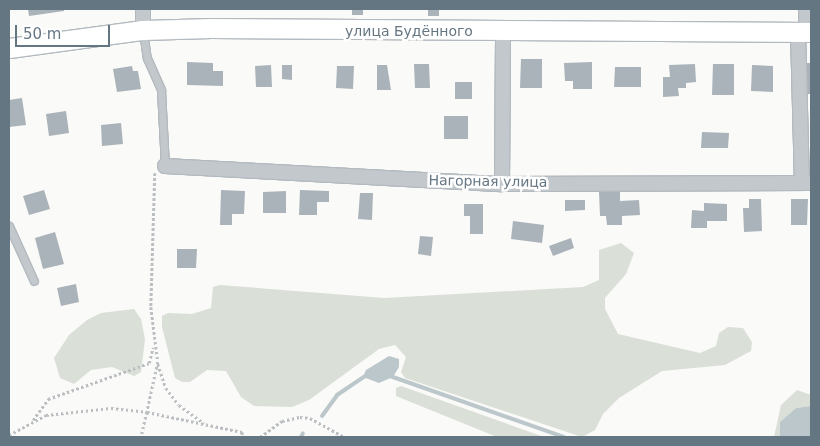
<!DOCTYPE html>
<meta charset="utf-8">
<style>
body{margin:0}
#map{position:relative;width:820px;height:446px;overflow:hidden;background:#fafaf8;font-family:"DejaVu Sans",sans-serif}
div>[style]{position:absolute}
.green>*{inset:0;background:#dadfd7}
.water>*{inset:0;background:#bbc7cb}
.stream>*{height:4px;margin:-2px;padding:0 2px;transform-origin:2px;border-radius:2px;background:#bbc7cb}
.building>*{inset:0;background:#aab3b9}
.path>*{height:2.5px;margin-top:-1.25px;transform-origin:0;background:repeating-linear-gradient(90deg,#bbbfc2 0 2.5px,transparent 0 5px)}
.roads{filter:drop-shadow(1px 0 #b3babf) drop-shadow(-1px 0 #b3babf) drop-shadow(0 1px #b3babf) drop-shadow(0 -1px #b3babf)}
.service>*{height:7px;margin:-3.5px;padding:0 3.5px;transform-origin:3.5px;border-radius:3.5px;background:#c3c8cc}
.minor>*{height:14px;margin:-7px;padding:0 7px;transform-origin:7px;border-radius:7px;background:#c3c8cc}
.secondary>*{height:19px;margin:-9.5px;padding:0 9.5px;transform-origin:9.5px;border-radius:9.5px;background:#fff}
span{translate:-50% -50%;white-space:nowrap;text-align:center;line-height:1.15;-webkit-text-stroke:5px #fff;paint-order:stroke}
.street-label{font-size:14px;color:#657683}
.frame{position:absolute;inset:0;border:10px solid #657683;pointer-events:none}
.scale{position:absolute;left:15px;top:25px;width:95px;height:22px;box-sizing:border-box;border:2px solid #657683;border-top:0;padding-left:6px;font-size:15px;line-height:18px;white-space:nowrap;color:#657683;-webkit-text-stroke:4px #fff;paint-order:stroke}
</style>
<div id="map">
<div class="green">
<i style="clip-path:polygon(621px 243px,634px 253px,626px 274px,605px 298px,605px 309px,618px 334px,700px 353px,716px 346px,719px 333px,728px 327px,743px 328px,752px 342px,751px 351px,725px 365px,662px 371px,619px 398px,603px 414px,595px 430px,582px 437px,405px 378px,401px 372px,406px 357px,395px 345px,379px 349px,309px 400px,292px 407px,254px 406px,241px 397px,226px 371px,207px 370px,190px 382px,182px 382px,175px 378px,162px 327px,162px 316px,168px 313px,192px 314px,211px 308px,213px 287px,220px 285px,384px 298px,583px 287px,599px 280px,599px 250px)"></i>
<i style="clip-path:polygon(134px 309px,141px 319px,145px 339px,141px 372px,134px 376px,112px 367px,91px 370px,74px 384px,60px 378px,54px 358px,69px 335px,87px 320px,101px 313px)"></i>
<i style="clip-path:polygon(401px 386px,544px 437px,497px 437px,396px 396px,396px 388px)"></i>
<i style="clip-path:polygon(797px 390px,811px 395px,811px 406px,796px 408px,780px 422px,780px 437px,774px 437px,781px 405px)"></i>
</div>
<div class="water">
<i style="clip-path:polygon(389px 356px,399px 359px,399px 367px,393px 377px,379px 383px,363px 377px,366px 370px)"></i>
<i style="clip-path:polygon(811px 406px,811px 437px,780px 437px,780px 422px,796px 408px)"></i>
</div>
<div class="stream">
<i style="left:390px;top:376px;width:184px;rotate:19.3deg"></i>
<i style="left:322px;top:416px;width:26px;rotate:-54deg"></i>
<i style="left:337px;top:395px;width:36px;rotate:-34deg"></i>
<i style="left:301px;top:437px;width:4px;rotate:-63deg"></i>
</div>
<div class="building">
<i style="clip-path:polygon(28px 9px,64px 9px,64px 11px,29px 16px)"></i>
<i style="clip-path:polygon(352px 9px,363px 9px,363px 15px,352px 15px)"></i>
<i style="clip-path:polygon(428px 9px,439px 9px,439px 16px,428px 16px)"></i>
<i style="clip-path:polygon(521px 59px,542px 59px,542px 88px,520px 88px)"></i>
<i style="clip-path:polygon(187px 62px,213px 63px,213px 71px,223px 71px,223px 86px,187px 85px)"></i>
<i style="clip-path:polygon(592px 62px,592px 89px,573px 89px,573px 81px,565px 81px,564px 63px)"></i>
<i style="clip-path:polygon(806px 63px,811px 63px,811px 94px,807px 94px)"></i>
<i style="clip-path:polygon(414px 64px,429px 64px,430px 88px,415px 88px)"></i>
<i style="clip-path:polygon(695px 64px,696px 82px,686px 83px,686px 88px,678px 88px,679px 96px,663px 97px,663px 77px,670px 77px,669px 65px)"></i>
<i style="clip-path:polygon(713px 64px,734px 64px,734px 95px,712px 95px)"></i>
<i style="clip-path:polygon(271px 65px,272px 87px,256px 87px,255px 66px)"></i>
<i style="clip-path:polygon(282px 65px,292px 65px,292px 80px,282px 79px)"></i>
<i style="clip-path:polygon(377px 65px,387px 65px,391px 90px,377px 90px)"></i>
<i style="clip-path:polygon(752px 65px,773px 66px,773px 92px,751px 91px)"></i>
<i style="clip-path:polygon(132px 66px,133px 71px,138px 71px,141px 89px,117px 92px,113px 69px)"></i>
<i style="clip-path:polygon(337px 66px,354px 66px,353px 89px,336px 88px)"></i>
<i style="clip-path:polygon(615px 67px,641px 67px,641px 87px,614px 87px)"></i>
<i style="clip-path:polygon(455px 82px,472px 82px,472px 99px,455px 99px)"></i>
<i style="clip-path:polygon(22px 98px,26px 125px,9px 127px,9px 100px)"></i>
<i style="clip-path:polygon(66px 111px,69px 133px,49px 136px,46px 114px)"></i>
<i style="clip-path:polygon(444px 116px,468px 116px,468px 139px,444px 139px)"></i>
<i style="clip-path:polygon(121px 123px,123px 144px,102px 146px,101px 125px)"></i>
<i style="clip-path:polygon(702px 132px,729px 133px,728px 148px,701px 148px)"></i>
<i style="clip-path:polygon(44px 190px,50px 209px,29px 215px,23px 196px)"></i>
<i style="clip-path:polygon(221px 190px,245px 191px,244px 214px,232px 214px,232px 225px,220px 225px)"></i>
<i style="clip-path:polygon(300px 190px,329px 191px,329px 202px,317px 202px,317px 215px,299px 215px)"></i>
<i style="clip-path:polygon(286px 191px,286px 213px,263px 213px,263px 192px)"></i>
<i style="clip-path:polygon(599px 192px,620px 192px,620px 201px,639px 200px,640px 215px,622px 216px,622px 225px,607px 225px,606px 216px,600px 216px)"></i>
<i style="clip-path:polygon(360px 193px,373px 193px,372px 220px,358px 219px)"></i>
<i style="clip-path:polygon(749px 199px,761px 199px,762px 231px,744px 232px,743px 208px,749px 208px)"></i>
<i style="clip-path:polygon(791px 199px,808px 199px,807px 225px,791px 225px)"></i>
<i style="clip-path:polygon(565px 200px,585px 200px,585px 210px,565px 211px)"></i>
<i style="clip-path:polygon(704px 203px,727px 204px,727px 221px,707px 221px,707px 228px,691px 228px,692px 210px,704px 211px)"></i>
<i style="clip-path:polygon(464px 204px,483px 204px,483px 234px,470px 234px,470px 216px,464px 216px)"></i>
<i style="clip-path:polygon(513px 221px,544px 225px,542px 243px,511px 239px)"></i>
<i style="clip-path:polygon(55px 232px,64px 264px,43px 269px,35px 238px)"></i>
<i style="clip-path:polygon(420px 236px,433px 237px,431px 256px,418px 254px)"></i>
<i style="clip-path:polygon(571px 238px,574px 248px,553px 256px,549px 246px)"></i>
<i style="clip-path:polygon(177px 249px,197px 249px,196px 268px,177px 268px)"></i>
<i style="clip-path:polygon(76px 284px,79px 302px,61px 306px,57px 288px)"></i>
</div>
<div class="path">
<i style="left:155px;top:173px;width:134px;rotate:91.7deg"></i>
<i style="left:151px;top:307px;width:55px;rotate:82.7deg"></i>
<i style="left:158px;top:362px;width:51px;rotate:102.4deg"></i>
<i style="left:147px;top:412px;width:97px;rotate:11.9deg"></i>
<i style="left:242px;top:432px;width:5px;rotate:79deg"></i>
<i style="left:158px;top:364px;width:25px;rotate:72deg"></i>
<i style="left:166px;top:388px;width:21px;rotate:53deg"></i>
<i style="left:179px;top:405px;width:31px;rotate:36deg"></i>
<i style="left:33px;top:420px;width:26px;rotate:-54deg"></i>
<i style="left:48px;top:399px;width:107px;rotate:-19.6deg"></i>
<i style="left:149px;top:363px;width:16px;rotate:-76deg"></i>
<i style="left:9px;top:435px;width:42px;rotate:-28.4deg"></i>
<i style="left:46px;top:415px;width:65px;rotate:-6.1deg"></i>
<i style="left:111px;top:408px;width:36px;rotate:6deg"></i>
<i style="left:147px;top:412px;width:26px;rotate:103deg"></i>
<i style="left:260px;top:437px;width:27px;rotate:-36deg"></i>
<i style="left:282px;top:421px;width:18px;rotate:-13deg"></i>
<i style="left:300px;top:417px;width:10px;rotate:6deg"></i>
<i style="left:310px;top:418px;width:39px;rotate:29deg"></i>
</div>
<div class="roads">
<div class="service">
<i style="left:143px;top:31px;width:27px;rotate:82deg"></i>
<i style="left:147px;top:58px;width:35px;rotate:66deg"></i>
<i style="left:161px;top:90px;width:76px;rotate:87deg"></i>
<i style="left:9px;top:226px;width:60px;rotate:65.6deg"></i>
</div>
<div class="minor">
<i style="left:143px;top:9px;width:21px;rotate:90deg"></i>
<i style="left:806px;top:9px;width:23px;rotate:88deg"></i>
<i style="left:798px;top:32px;width:150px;rotate:88.5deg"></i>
<i style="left:165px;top:166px;width:337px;rotate:3.1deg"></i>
<i style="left:502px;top:184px;width:309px;rotate:-0.2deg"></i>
<i style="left:502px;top:184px;width:153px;rotate:-89.6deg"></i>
</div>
<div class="secondary">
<i style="left:9px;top:48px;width:135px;rotate:-7.7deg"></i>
<i style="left:143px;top:30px;width:68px;rotate:-1.7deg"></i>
<i style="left:211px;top:28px;width:600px;rotate:0.38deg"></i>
</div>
</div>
<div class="street-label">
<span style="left:409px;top:31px">улица Будённого</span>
<span style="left:488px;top:181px;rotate:1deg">Нагорная улица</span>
</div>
<div class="frame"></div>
<div class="scale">50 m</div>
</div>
